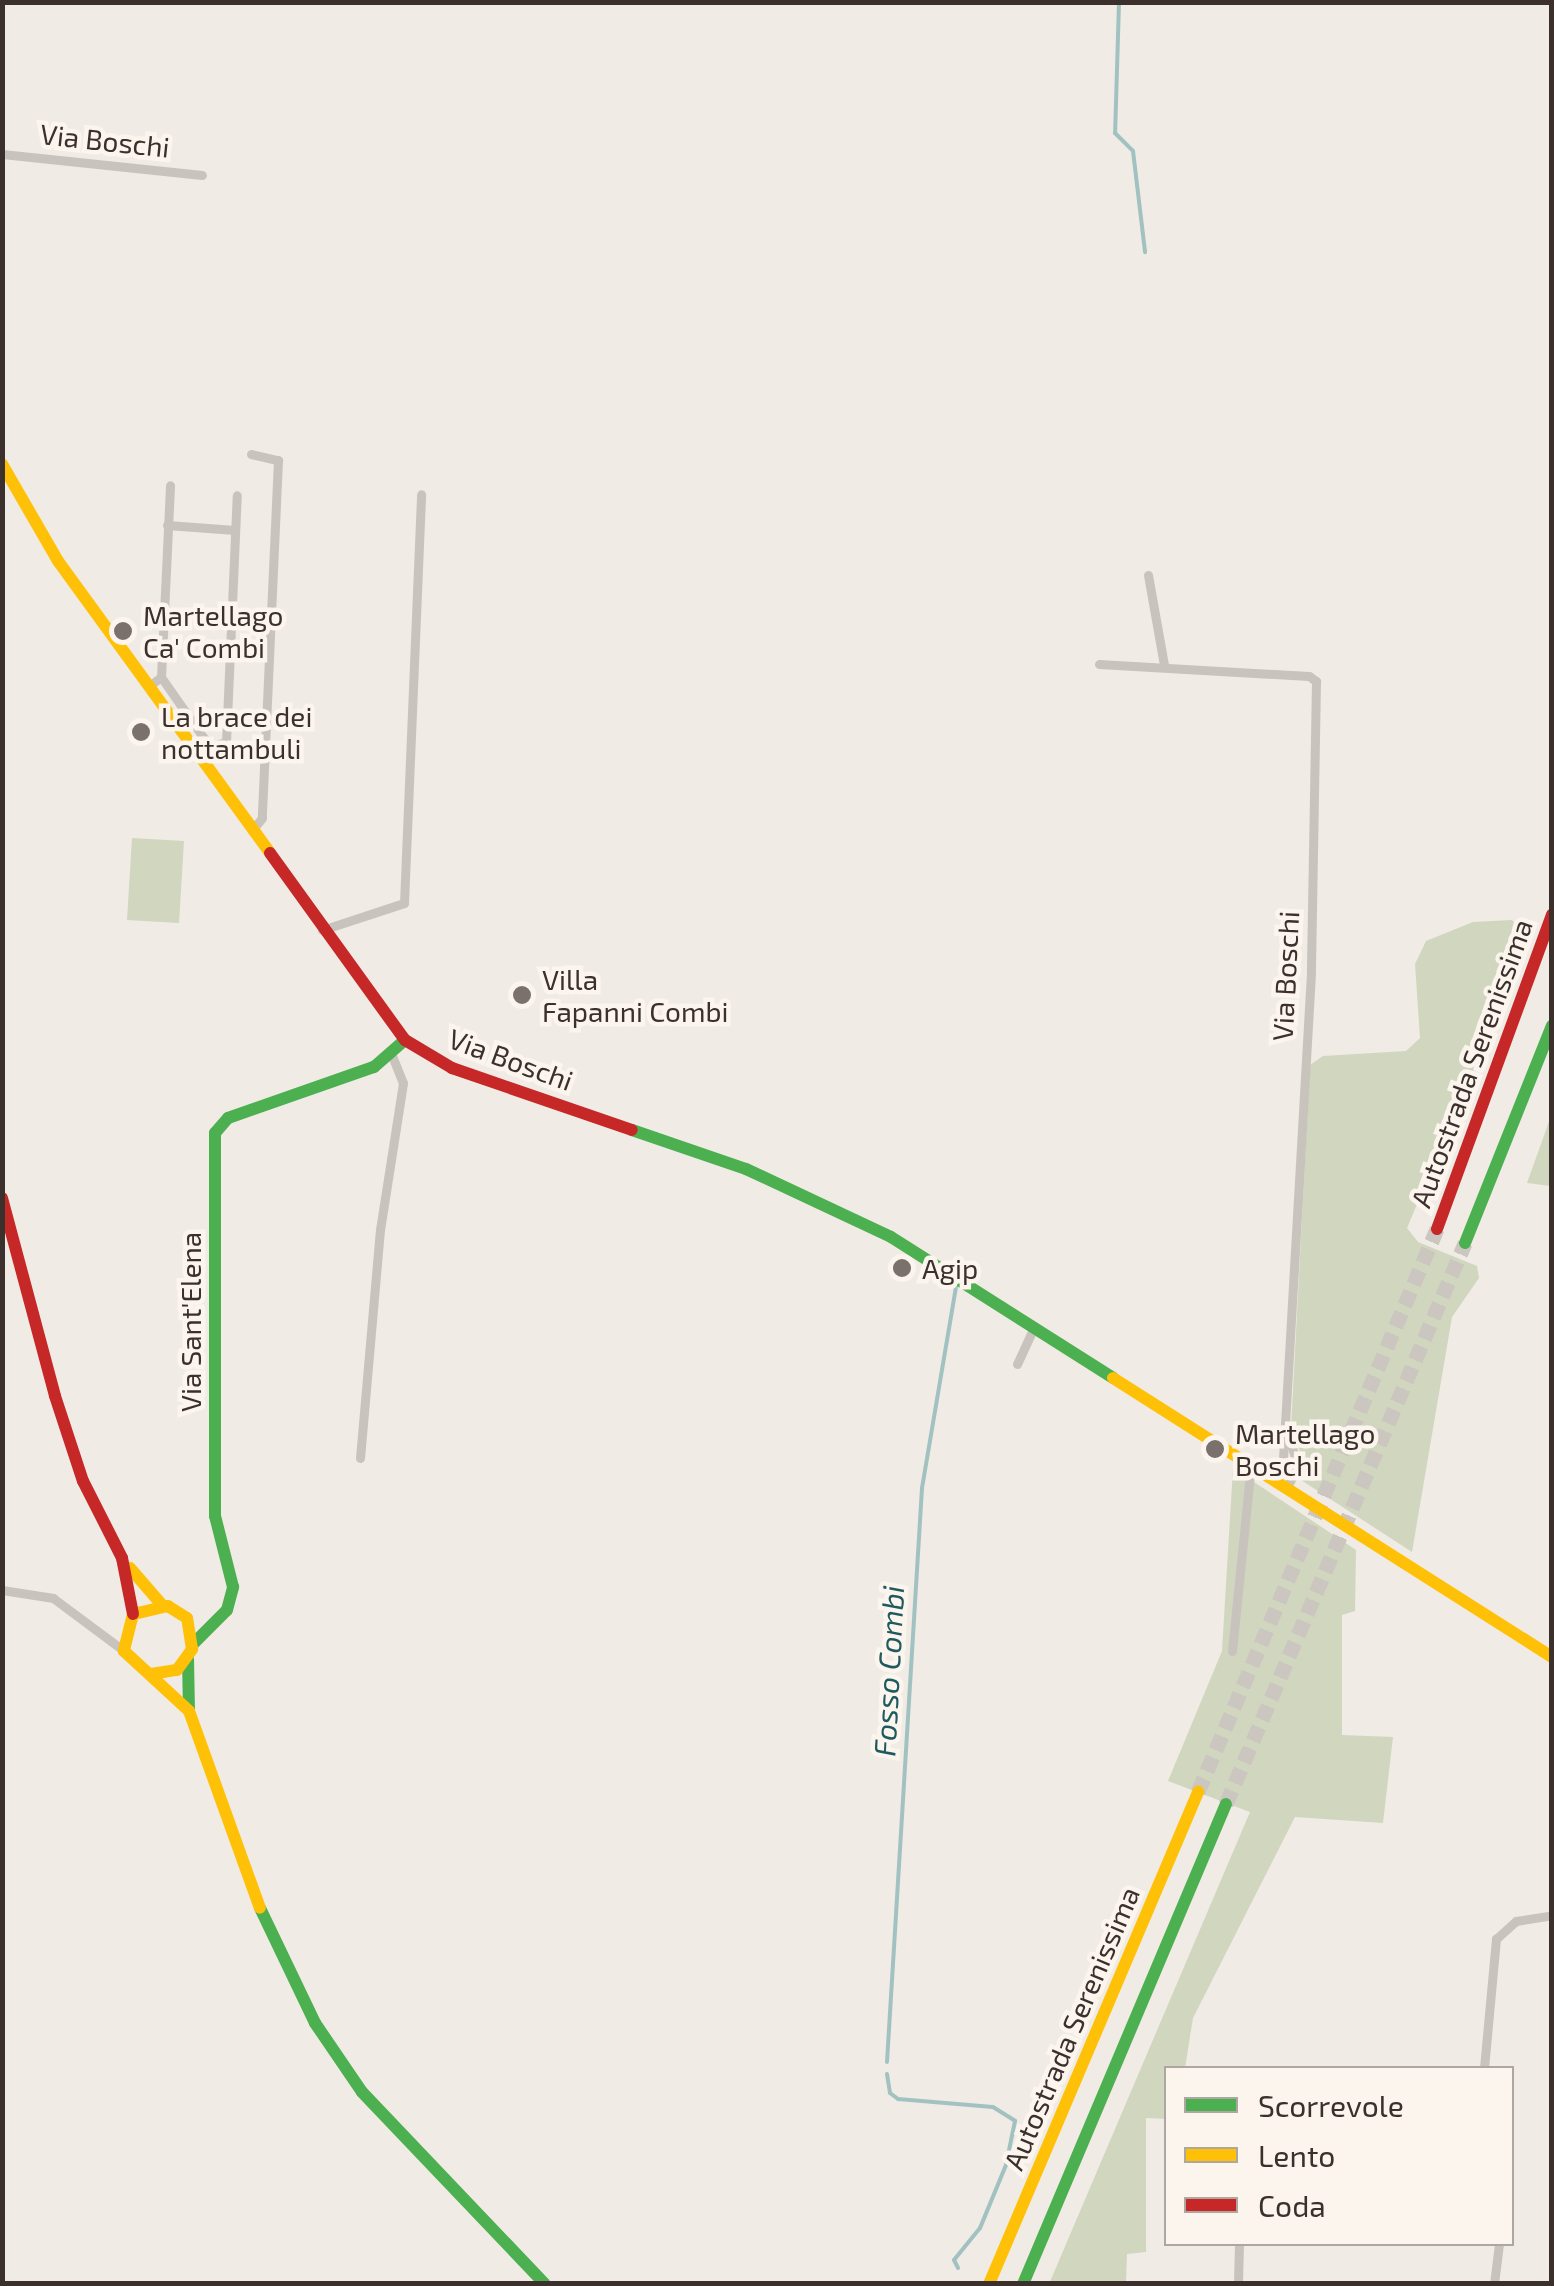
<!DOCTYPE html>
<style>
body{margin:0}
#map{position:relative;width:1554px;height:2286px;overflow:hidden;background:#f0ebe5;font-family:"Exo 2",sans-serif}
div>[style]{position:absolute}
.green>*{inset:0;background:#d1d6bf}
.stream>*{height:4px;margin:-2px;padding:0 2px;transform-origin:2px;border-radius:2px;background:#a1c2c1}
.highway-tunnel>*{height:15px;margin-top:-7.5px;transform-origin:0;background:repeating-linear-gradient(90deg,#ccc6c0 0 15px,transparent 0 23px)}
.street>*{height:9px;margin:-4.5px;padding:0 4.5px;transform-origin:4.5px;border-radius:4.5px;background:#c9c3be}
.fast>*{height:12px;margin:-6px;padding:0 6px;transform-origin:6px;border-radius:6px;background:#4caf50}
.slow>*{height:12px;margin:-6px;padding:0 6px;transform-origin:6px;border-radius:6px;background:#ffc107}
.jam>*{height:12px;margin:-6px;padding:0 6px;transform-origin:6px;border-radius:6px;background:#c62828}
.dots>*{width:28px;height:28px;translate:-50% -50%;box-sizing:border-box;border:5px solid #fbf5ee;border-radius:50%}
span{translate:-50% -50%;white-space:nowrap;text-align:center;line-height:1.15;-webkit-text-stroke:9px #fbf5ee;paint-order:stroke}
.street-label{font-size:28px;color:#3b302b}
.poi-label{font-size:28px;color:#3b302b}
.left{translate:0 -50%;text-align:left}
.water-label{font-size:30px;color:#1f5a5e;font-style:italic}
.frame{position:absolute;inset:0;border:5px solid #3b302b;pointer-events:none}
.legend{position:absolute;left:1164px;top:2066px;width:350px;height:180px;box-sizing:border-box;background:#fbf5ee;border:2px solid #aea6a0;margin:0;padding:12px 18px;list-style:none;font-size:30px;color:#3b302b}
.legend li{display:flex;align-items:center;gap:20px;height:50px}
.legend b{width:50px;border:2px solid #aea6a0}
</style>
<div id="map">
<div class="green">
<i style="clip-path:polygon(132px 838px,184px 841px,179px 923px,127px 920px)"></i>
<i style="clip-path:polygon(1512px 920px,1520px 929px,1489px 1033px,1407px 1228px,1418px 1242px,1477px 1266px,1479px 1278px,1452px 1317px,1412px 1552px,1301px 1480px,1302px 1457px,1291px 1428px,1310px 1065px,1323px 1056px,1406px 1051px,1420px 1038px,1415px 964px,1426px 941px,1473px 922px)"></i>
<i style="clip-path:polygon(1551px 1116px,1551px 1186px,1527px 1183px)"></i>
<i style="clip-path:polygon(1233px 1468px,1356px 1550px,1355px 1611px,1342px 1615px,1342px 1735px,1393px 1737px,1383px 1823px,1295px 1817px,1193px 2018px,1185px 2068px,1166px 2068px,1166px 2119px,1146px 2118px,1146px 2252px,1127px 2254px,1126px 2283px,1049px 2284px,1250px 1812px,1168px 1781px,1222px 1651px)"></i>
</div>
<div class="stream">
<i style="left:1119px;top:2px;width:131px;rotate:91.7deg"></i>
<i style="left:1115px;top:133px;width:25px;rotate:45deg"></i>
<i style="left:1133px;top:151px;width:102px;rotate:83.2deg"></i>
<i style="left:887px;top:2062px;width:575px;rotate:-86.51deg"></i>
<i style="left:922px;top:1488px;width:205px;rotate:-80.4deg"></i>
<i style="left:887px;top:2074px;width:19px;rotate:81deg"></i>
<i style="left:890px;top:2093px;width:10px;rotate:37deg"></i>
<i style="left:898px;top:2099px;width:95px;rotate:4.8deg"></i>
<i style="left:993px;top:2107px;width:26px;rotate:32deg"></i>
<i style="left:1015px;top:2121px;width:45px;rotate:101.6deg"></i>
<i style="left:1006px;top:2165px;width:68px;rotate:112.4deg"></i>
<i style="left:980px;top:2228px;width:41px;rotate:129.1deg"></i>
<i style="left:954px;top:2260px;width:9px;rotate:63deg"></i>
</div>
<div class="highway-tunnel">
<i style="left:1198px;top:1792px;width:612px;rotate:-67deg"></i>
<i style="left:1226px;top:1804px;width:610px;rotate:-66.92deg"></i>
</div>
<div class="street">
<i style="left:2px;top:154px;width:201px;rotate:6deg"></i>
<i style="left:251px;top:454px;width:28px;rotate:13deg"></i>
<i style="left:278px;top:460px;width:358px;rotate:92.6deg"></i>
<i style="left:262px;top:818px;width:16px;rotate:130deg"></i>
<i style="left:167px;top:525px;width:68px;rotate:4.2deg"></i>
<i style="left:1148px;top:575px;width:91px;rotate:79.9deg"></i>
<i style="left:1099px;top:664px;width:210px;rotate:3.3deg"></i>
<i style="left:1309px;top:676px;width:9px;rotate:36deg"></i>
<i style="left:1316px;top:681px;width:292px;rotate:91deg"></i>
<i style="left:1311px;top:973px;width:487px;rotate:93.3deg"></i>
<i style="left:1283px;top:1459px;width:22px;rotate:112deg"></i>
<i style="left:161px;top:677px;width:192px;rotate:-87.3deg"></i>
<i style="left:149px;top:686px;width:15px;rotate:-37deg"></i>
<i style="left:161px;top:677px;width:73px;rotate:55deg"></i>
<i style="left:203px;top:737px;width:13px;rotate:45deg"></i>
<i style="left:212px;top:746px;width:15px;rotate:-16deg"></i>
<i style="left:226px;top:742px;width:247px;rotate:-87.5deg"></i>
<i style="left:322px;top:930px;width:86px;rotate:-18.2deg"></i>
<i style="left:404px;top:903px;width:409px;rotate:-87.6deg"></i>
<i style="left:1017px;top:1364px;width:41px;rotate:-65.3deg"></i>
<i style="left:360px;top:1458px;width:229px;rotate:-85deg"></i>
<i style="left:380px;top:1230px;width:149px;rotate:-81.1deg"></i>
<i style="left:403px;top:1083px;width:31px;rotate:-112deg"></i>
<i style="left:1287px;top:1487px;width:24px;rotate:-62deg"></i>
<i style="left:1298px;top:1466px;width:32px;rotate:-108deg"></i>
<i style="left:2px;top:1590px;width:52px;rotate:8.9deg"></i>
<i style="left:53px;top:1598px;width:89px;rotate:36.7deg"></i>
<i style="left:1232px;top:1651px;width:188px;rotate:-84.2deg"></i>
<i style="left:1484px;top:2068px;width:130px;rotate:-84.7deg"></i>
<i style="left:1496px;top:1939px;width:27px;rotate:-42deg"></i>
<i style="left:1516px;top:1921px;width:36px;rotate:-9deg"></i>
<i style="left:1238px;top:2284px;width:40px;rotate:-88.6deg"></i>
<i style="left:1494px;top:2284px;width:40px;rotate:-82.9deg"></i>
</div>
<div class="fast">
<i style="left:632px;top:1130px;width:120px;rotate:18.9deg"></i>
<i style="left:746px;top:1169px;width:160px;rotate:25.1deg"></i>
<i style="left:891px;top:1237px;width:263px;rotate:32.4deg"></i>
<i style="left:1465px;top:1243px;width:234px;rotate:-68.2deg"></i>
<i style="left:193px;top:1644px;width:48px;rotate:-45deg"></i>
<i style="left:227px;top:1610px;width:24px;rotate:-75deg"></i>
<i style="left:233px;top:1587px;width:73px;rotate:-104.2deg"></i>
<i style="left:215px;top:1516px;width:383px;rotate:-90deg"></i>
<i style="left:215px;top:1133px;width:20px;rotate:-49deg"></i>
<i style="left:228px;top:1118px;width:155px;rotate:-19.3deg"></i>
<i style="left:374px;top:1067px;width:41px;rotate:-41.1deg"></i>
<i style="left:188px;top:1659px;width:50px;rotate:88.9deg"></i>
<i style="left:260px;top:1908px;width:127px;rotate:64.4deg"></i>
<i style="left:315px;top:2023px;width:83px;rotate:55.7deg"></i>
<i style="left:362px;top:2092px;width:265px;rotate:46.4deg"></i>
<i style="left:1023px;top:2284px;width:521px;rotate:-67.08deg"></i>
</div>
<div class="slow">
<i style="left:2px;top:464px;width:112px;rotate:60deg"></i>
<i style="left:58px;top:561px;width:361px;rotate:54deg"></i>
<i style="left:1113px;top:1378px;width:520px;rotate:32.44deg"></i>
<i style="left:130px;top:1568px;width:49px;rotate:49.1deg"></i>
<i style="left:151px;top:1674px;width:26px;rotate:-9deg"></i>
<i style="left:177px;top:1670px;width:26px;rotate:-54deg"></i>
<i style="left:192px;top:1649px;width:31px;rotate:-99deg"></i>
<i style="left:187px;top:1618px;width:22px;rotate:-148deg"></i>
<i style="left:168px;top:1606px;width:36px;rotate:167deg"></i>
<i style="left:133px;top:1614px;width:38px;rotate:104deg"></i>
<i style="left:124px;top:1651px;width:88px;rotate:42.7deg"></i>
<i style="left:189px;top:1711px;width:209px;rotate:70.2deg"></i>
<i style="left:989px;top:2284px;width:535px;rotate:-66.98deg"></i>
</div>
<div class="jam">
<i style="left:270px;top:853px;width:231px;rotate:54.2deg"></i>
<i style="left:405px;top:1040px;width:55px;rotate:30.8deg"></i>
<i style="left:452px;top:1068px;width:190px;rotate:19deg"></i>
<i style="left:2px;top:1198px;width:205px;rotate:75deg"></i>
<i style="left:55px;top:1396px;width:89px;rotate:71.8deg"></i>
<i style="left:83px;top:1481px;width:86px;rotate:63.1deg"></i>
<i style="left:122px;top:1558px;width:57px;rotate:78.9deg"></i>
<i style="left:1437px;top:1229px;width:335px;rotate:-69.9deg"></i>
</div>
<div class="dots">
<i style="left:123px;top:631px;background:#7a716c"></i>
<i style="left:141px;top:732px;background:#7a716c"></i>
<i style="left:522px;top:995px;background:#7a716c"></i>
<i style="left:902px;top:1268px;background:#7a716c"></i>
<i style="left:1215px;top:1449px;background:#7a716c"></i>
</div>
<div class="street-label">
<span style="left:105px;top:140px;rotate:6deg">Via Boschi</span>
<span style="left:1285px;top:976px;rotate:-87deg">Via Boschi</span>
<span style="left:511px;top:1059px;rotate:20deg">Via Boschi</span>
<span style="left:1471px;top:1063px;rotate:-70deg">Autostrada Serenissima</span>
<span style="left:190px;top:1322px;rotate:-90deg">Via Sant'Elena</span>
<span style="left:1071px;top:2028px;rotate:-67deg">Autostrada Serenissima</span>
</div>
<div class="poi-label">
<span class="left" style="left:143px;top:631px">Martellago<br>Ca' Combi</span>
<span class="left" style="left:161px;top:732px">La brace dei<br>nottambuli</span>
<span class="left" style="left:542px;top:995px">Villa<br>Fapanni Combi</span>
<span class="left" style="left:922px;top:1268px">Agip</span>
<span class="left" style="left:1235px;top:1449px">Martellago<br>Boschi</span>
</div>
<div class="water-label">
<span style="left:888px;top:1671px;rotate:-87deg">Fosso Combi</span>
</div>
<div class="frame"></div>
<ul class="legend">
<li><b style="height:12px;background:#4caf50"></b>Scorrevole</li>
<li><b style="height:12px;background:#ffc107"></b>Lento</li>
<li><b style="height:12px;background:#c62828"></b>Coda</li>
</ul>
</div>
